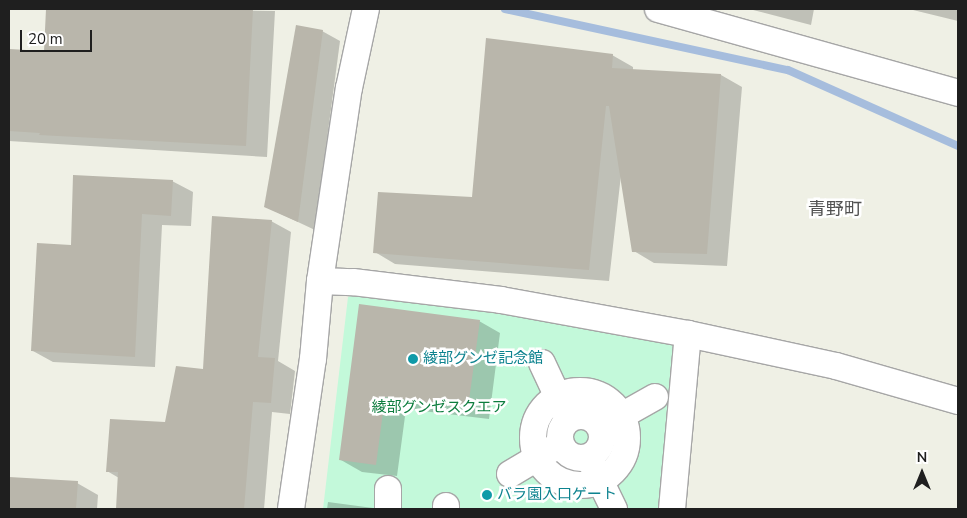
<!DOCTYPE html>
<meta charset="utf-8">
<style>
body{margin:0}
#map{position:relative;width:967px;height:518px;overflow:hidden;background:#eff0e5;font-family:"Nunito Sans","Noto Sans JP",sans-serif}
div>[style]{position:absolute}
.park>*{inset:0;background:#c3f9da}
.shadow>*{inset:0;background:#0003}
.stream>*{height:8px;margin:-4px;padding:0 4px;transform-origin:4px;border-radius:4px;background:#a6bddd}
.building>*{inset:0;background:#b9b6ab}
.roads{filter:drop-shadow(1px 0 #a6a6a6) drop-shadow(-1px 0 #a6a6a6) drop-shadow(0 1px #a6a6a6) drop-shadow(0 -1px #a6a6a6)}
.minor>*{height:26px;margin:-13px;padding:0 13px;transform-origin:13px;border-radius:13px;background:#fff}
.minor>.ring{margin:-13px;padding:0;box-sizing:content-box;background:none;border:26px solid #fff;border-radius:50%}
.dots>*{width:14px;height:14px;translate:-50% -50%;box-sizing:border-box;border:2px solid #fff;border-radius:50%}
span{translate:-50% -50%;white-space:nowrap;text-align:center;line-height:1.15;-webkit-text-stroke:5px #fff;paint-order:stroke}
.culture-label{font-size:15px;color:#0d838f}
.left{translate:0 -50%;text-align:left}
.park-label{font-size:15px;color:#0d7d3e}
.quarter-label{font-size:18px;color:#525252}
.frame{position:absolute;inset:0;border:10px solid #1f1f1f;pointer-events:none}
.north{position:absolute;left:897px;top:448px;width:50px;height:50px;-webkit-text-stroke:4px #fff;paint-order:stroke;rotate:0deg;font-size:14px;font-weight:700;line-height:20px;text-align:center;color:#1f1f1f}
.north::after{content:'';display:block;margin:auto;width:18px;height:22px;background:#1f1f1f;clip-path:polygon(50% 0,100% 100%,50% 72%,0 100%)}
.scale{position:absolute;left:20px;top:30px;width:72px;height:22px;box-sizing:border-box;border:2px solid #1f1f1f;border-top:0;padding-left:6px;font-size:15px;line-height:18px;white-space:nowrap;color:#1f1f1f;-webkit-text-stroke:4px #fff;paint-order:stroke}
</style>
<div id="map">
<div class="park">
<i style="clip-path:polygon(354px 295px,534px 316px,674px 344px,666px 509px,323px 509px,348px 297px)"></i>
</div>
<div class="shadow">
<i style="clip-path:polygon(47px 9px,275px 11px,267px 157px,9px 141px,9px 50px,45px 52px)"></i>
<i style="clip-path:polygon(749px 9px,814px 9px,811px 25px)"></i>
<i style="clip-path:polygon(910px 9px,958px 9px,958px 21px,913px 10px)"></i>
<i style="clip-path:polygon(322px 31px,340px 41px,315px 230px,266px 207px)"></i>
<i style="clip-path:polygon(612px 55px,633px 67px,633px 70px,721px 75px,742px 87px,727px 266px,654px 263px,634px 251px,621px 175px,609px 281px,395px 264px,375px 252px,473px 199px)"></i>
<i style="clip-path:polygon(172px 181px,193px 192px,191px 226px,162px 225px,155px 367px,53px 362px,33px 351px,72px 246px)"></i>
<i style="clip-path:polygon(271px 221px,291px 232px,278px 361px,295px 371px,290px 414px,272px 412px,264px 509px,117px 509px,119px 478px,107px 471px,166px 424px,205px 370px)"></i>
<i style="clip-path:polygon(360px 306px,479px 321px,500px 333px,489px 419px,406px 409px,397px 476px,362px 472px,341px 460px)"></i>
<i style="clip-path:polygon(9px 478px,77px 483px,98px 495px,97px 509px,9px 509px)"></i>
<i style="clip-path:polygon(328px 502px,373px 508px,375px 509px,327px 509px)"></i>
</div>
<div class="stream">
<i style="left:505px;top:9px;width:289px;rotate:12.2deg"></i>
<i style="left:788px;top:70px;width:186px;rotate:24.1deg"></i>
</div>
<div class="building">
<i style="clip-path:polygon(46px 9px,253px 9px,246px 146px,39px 135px,40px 133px,9px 131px,9px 49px,44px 51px)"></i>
<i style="clip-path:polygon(296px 25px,323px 30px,298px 222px,264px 207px)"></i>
<i style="clip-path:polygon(486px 38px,613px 54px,612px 68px,721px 74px,707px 254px,632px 252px,609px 106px,606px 106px,589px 270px,373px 253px,378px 192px,472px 197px)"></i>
<i style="clip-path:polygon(73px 175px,173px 180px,171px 216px,142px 214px,135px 357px,31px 351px,37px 243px,71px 245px)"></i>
<i style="clip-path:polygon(212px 216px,272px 220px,258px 357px,275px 358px,271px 403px,253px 402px,244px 509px,116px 509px,118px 472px,106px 472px,110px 419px,165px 422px,176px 366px,203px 369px)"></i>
<i style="clip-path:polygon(359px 304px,480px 320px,468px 408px,385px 397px,376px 465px,339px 460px)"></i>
<i style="clip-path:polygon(9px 477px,78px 481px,76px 509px,9px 509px)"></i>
</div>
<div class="roads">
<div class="minor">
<i style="left:658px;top:9px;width:312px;rotate:15.6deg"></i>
<i style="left:320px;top:281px;width:33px;rotate:2deg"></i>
<i style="left:353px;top:282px;width:149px;rotate:6.9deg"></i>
<i style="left:501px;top:300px;width:190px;rotate:10.3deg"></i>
<i style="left:688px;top:334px;width:151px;rotate:12.2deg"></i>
<i style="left:836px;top:366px;width:127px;rotate:16deg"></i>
<i style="left:542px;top:363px;width:54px;rotate:64.9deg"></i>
<i class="ring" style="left:533px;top:391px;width:68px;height:68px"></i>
<i class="ring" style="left:560px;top:416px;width:16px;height:16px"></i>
<i style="left:607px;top:424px;width:55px;rotate:-29.4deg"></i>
<i style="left:593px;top:466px;width:48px;rotate:64deg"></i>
<i style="left:510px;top:474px;width:49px;rotate:-30.8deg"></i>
<i style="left:388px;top:489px;width:20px;rotate:90deg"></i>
<i style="left:291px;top:509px;width:152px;rotate:-81.7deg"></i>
<i style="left:313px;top:359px;width:78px;rotate:-84.9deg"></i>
<i style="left:320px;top:281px;width:195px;rotate:-81.5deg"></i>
<i style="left:349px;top:88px;width:81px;rotate:-77.9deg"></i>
<i style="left:446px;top:509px;width:3px;rotate:-90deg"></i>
<i style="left:672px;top:509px;width:176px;rotate:-84.8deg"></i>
</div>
</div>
<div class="dots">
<i style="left:413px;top:359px;background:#0f9aa8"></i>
<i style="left:487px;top:495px;background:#0f9aa8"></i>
</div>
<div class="culture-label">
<span class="left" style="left:423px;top:359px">綾部グンゼ記念館</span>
<span class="left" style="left:497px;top:495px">バラ園入口ゲート</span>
</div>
<div class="park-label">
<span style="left:439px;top:408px">綾部グンゼスクエア</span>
</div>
<div class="quarter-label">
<span style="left:835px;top:209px">青野町</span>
</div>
<div class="frame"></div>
<div class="north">N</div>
<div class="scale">20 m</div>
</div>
